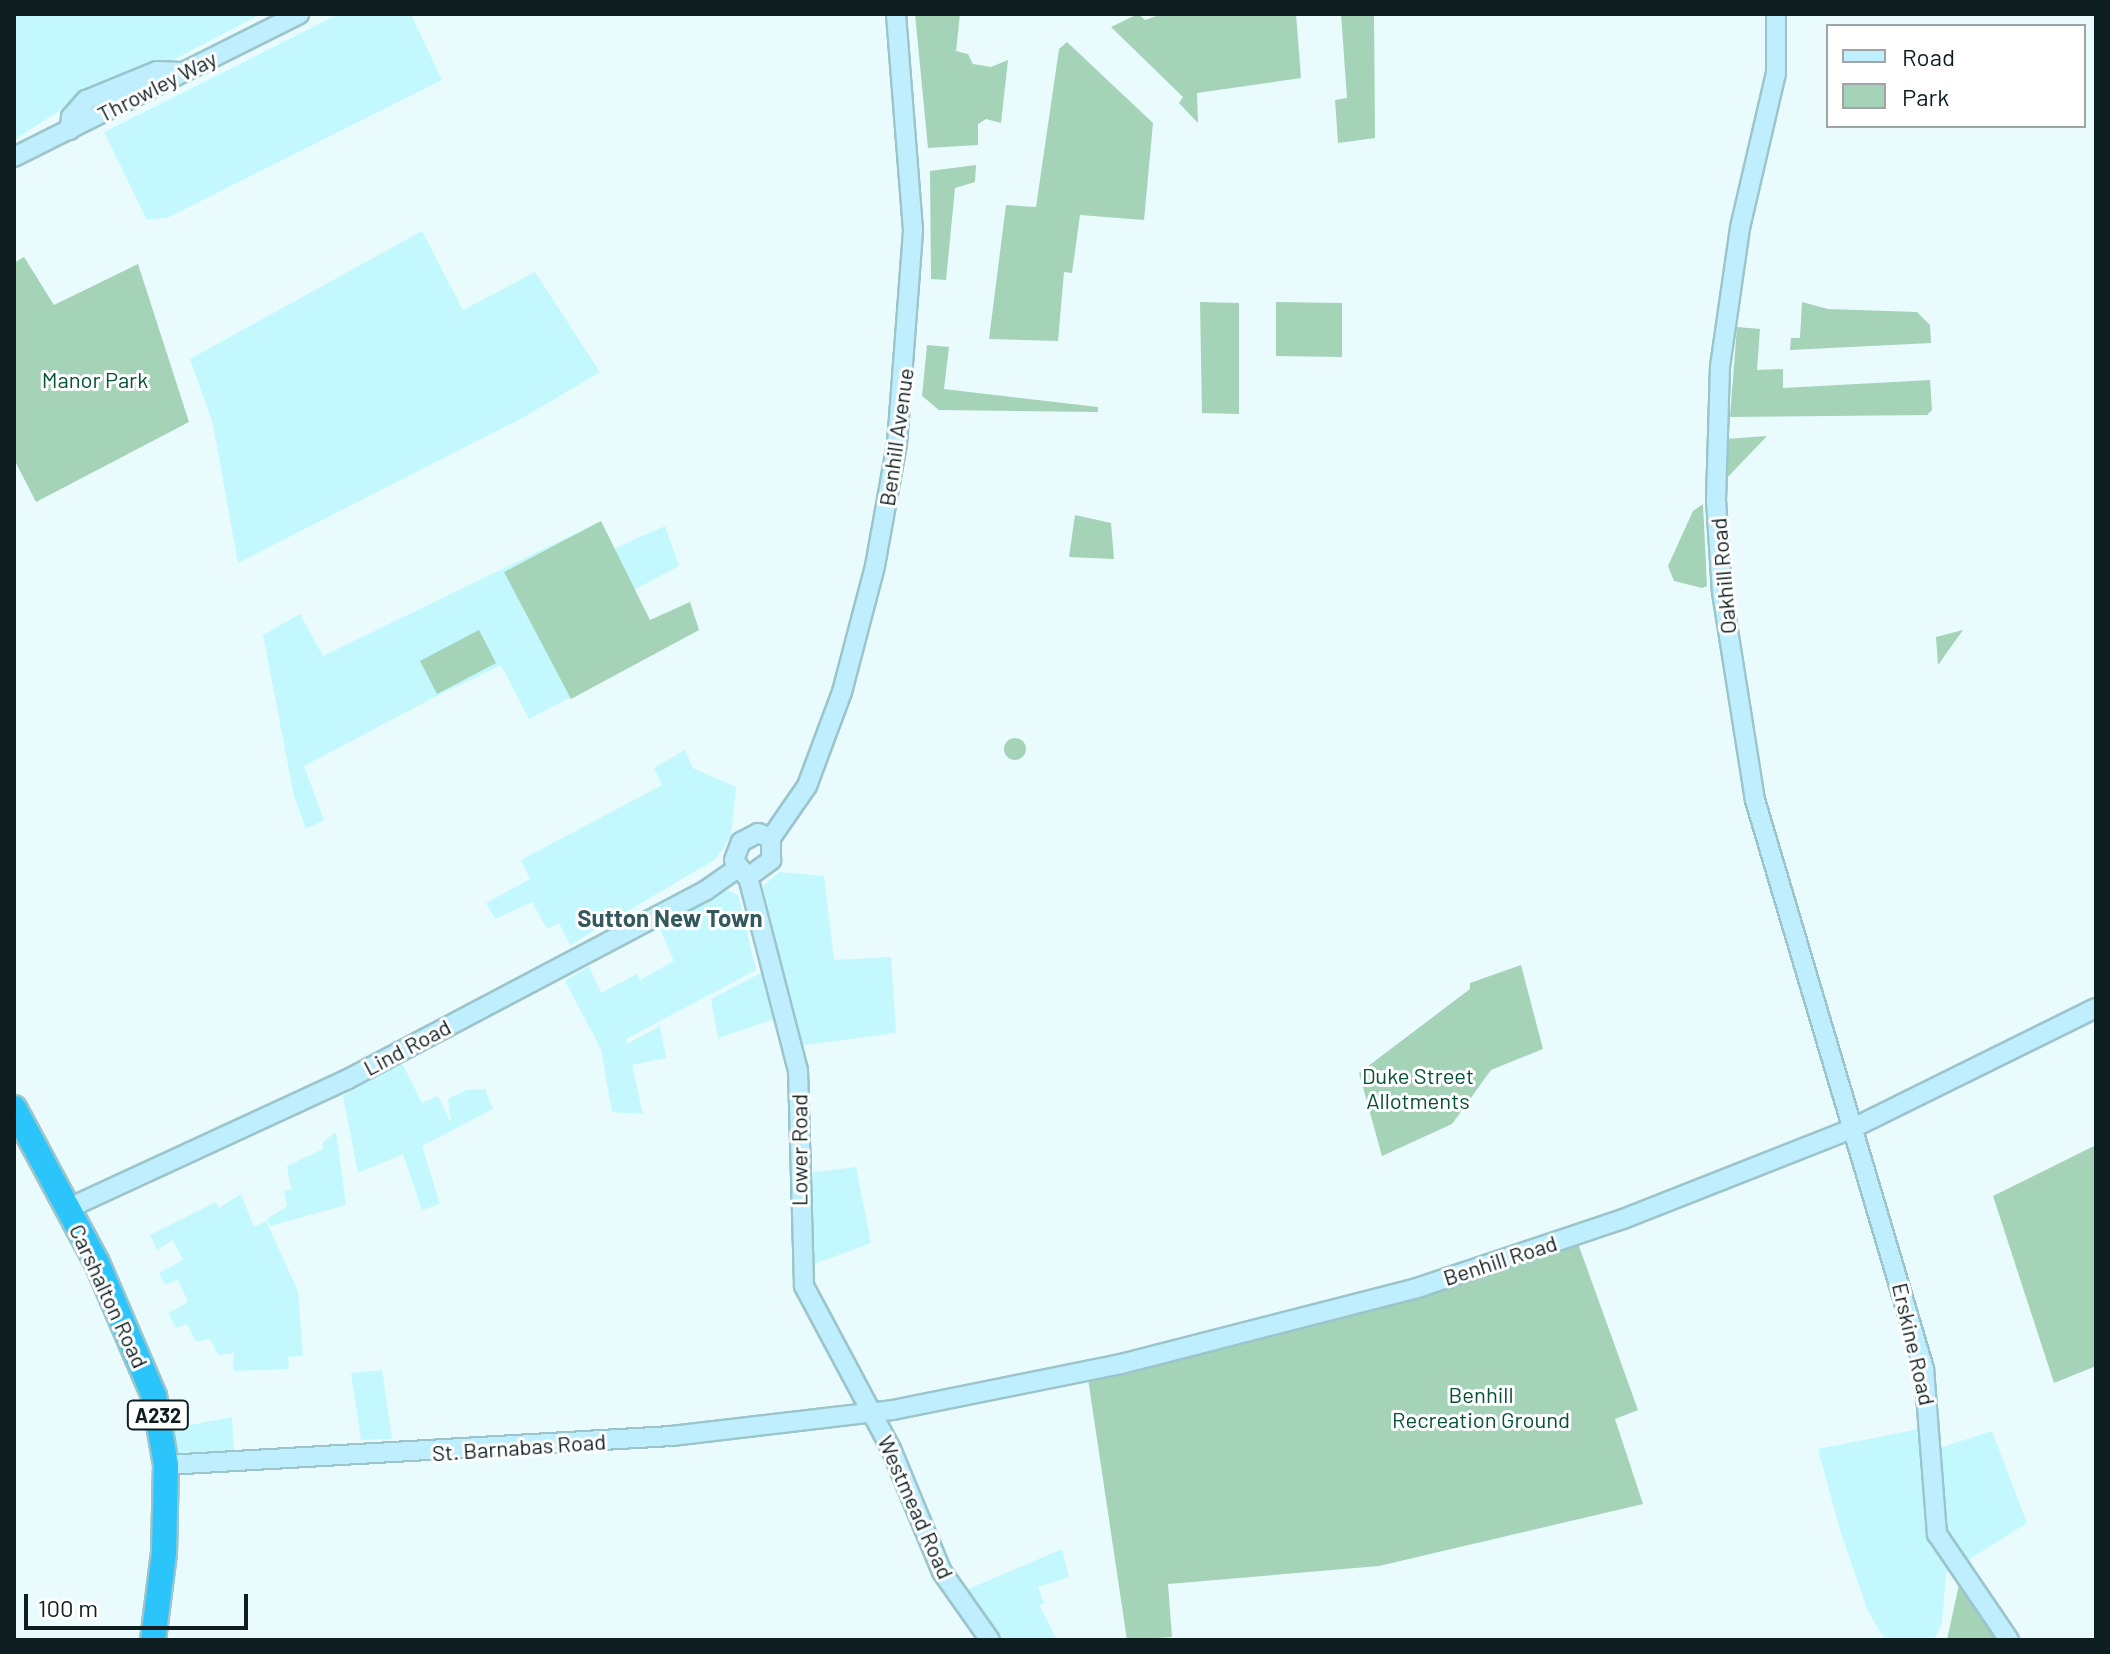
<!DOCTYPE html>
<style>
body{margin:0}
#map{position:relative;width:2110px;height:1654px;overflow:hidden;background:#eafbfd;font-family:Barlow,sans-serif}
div>[style]{position:absolute}
.built>*{inset:0;background:#c3f8ff}
.green>*{inset:0;background:#a4d3b8}
.round{border-radius:50%}
.roads{filter:drop-shadow(2px 0 #9bc5ca) drop-shadow(-2px 0 #9bc5ca) drop-shadow(0 2px #9bc5ca) drop-shadow(0 -2px #9bc5ca)}
.secondary>*{height:18px;margin:-9px;padding:0 9px;transform-origin:9px;border-radius:9px;background:#bfeefe}
.highway>*{height:24px;margin:-12px;padding:0 12px;transform-origin:12px;border-radius:12px;background:#2bc5fc}
span{translate:-50% -50%;white-space:nowrap;text-align:center;line-height:1.15;-webkit-text-stroke:6px #fff;paint-order:stroke}
.shield-label span{padding:2px 6px;background:#fff;border:2px solid;border-radius:6px;-webkit-text-stroke-width:0}
.shield-label{font-size:20px;color:#0e1e20;font-weight:700}
.street-label{font-size:22px;color:#0e1e20}
.park-label{font-size:22px;color:#045134}
.neighbourhood-label{font-size:24px;color:#33595e;font-weight:700}
.frame{position:absolute;inset:0;border:16px solid #0e1e20;pointer-events:none}
.legend{position:absolute;left:1826px;top:24px;width:260px;height:104px;box-sizing:border-box;background:#fff;border:2px solid #9fa5a6;margin:0;padding:10px 14px;list-style:none;font-size:24px;color:#0e1e20}
.legend li{display:flex;align-items:center;gap:16px;height:40px}
.legend b{width:40px;border:2px solid #9fa5a6}
.scale{position:absolute;left:24px;top:1594px;width:224px;height:36px;box-sizing:border-box;border:4px solid #0e1e20;border-top:0;padding-left:10px;font-size:24px;line-height:28px;white-space:nowrap;color:#0e1e20;-webkit-text-stroke:6px #fff;paint-order:stroke}
</style>
<div id="map">
<div class="built">
<i style="clip-path:polygon(14px 14px,261px 14px,160px 67px,139px 69px,73px 102px,14px 140px)"></i>
<i style="clip-path:polygon(339px 14px,411px 14px,442px 80px,169px 217px,147px 220px,104px 132px)"></i>
<i style="clip-path:polygon(422px 231px,463px 310px,535px 272px,600px 372px,524px 417px,238px 563px,213px 424px,190px 359px)"></i>
<i style="clip-path:polygon(601px 521px,613px 549px,665px 526px,679px 566px,632px 591px,650px 621px,690px 602px,699px 630px,529px 719px,501px 665px,433px 698px,304px 766px,324px 820px,306px 829px,294px 796px,263px 635px,300px 614px,323px 656px)"></i>
<i style="clip-path:polygon(685px 750px,693px 768px,736px 787px,731px 836px,716px 859px,570px 945px,559px 923px,547px 929px,532px 902px,495px 919px,486px 903px,530px 879px,521px 860px,662px 785px,654px 768px)"></i>
<i style="clip-path:polygon(780px 872px,824px 876px,834px 960px,891px 957px,896px 1033px,797px 1046px,776px 967px,779px 959px,763px 886px)"></i>
<i style="clip-path:polygon(728px 890px,738px 895px,756px 970px,626px 1039px,627px 1044px,660px 1026px,666px 1058px,632px 1065px,643px 1114px,612px 1112px,601px 1049px,565px 981px,589px 966px,601px 993px,637px 974px,640px 980px,674px 961px,659px 927px)"></i>
<i style="clip-path:polygon(772px 967px,786px 1015px,718px 1038px,711px 999px)"></i>
<i style="clip-path:polygon(402px 1063px,422px 1103px,438px 1096px,451px 1123px,448px 1099px,467px 1090px,485px 1089px,493px 1109px,422px 1146px,440px 1204px,422px 1210px,403px 1154px,358px 1173px,343px 1096px)"></i>
<i style="clip-path:polygon(336px 1132px,346px 1205px,270px 1226px,267px 1219px,287px 1206px,284px 1191px,291px 1189px,287px 1166px,323px 1149px,323px 1142px)"></i>
<i style="clip-path:polygon(856px 1167px,871px 1243px,804px 1268px,801px 1174px)"></i>
<i style="clip-path:polygon(241px 1194px,254px 1227px,266px 1221px,298px 1291px,303px 1356px,288px 1357px,289px 1369px,233px 1371px,234px 1353px,218px 1355px,210px 1339px,196px 1342px,187px 1324px,176px 1328px,168px 1313px,188px 1302px,178px 1280px,165px 1285px,159px 1273px,183px 1260px,173px 1240px,157px 1250px,150px 1235px,216px 1202px,219px 1208px)"></i>
<i style="clip-path:polygon(382px 1370px,392px 1439px,361px 1440px,351px 1373px)"></i>
<i style="clip-path:polygon(232px 1417px,234px 1452px,173px 1454px,169px 1429px)"></i>
<i style="clip-path:polygon(1929px 1427px,1930px 1451px,1992px 1431px,2027px 1523px,1946px 1574px,1942px 1623px,1934px 1640px,1885px 1640px,1867px 1609px,1840px 1530px,1818px 1449px)"></i>
<i style="clip-path:polygon(1062px 1549px,1069px 1577px,1038px 1587px,1044px 1603px,1039px 1605px,1057px 1640px,987px 1640px,959px 1593px)"></i>
</div>
<div class="green">
<i style="clip-path:polygon(915px 14px,960px 14px,956px 51px,968px 54px,973px 64px,991px 67px,1008px 60px,1001px 123px,986px 119px,978px 124px,978px 145px,928px 148px)"></i>
<i style="clip-path:polygon(1138px 14px,1145px 20px,1162px 14px,1296px 14px,1301px 78px,1197px 93px,1198px 123px,1179px 103px,1183px 97px,1111px 27px)"></i>
<i style="clip-path:polygon(1341px 14px,1374px 14px,1375px 138px,1338px 143px,1335px 100px,1347px 98px)"></i>
<i style="clip-path:polygon(1067px 42px,1153px 123px,1144px 220px,1080px 215px,1072px 273px,1064px 272px,1058px 341px,989px 339px,1006px 205px,1036px 207px,1059px 49px)"></i>
<i style="clip-path:polygon(976px 165px,975px 182px,955px 188px,946px 280px,931px 279px,930px 171px)"></i>
<i style="clip-path:polygon(24px 257px,54px 305px,138px 264px,189px 422px,36px 502px,14px 459px,14px 263px)"></i>
<i style="clip-path:polygon(1200px 302px,1239px 303px,1239px 414px,1202px 413px)"></i>
<i style="clip-path:polygon(1276px 302px,1342px 303px,1342px 357px,1276px 356px)"></i>
<i style="clip-path:polygon(1802px 302px,1828px 309px,1917px 312px,1930px 325px,1931px 343px,1790px 350px,1791px 338px,1800px 338px)"></i>
<i style="clip-path:polygon(1737px 327px,1760px 329px,1757px 370px,1783px 369px,1783px 388px,1930px 380px,1932px 410px,1927px 415px,1730px 417px)"></i>
<i style="clip-path:polygon(927px 345px,949px 347px,944px 389px,1098px 407px,1098px 412px,939px 410px,922px 396px)"></i>
<i style="clip-path:polygon(1767px 436px,1725px 480px,1726px 439px)"></i>
<i style="clip-path:polygon(1703px 504px,1707px 586px,1702px 588px,1674px 581px,1668px 566px,1693px 511px)"></i>
<i style="clip-path:polygon(1075px 515px,1111px 523px,1114px 559px,1069px 557px)"></i>
<i style="clip-path:polygon(601px 521px,650px 620px,690px 602px,699px 630px,571px 699px,504px 572px)"></i>
<i style="clip-path:polygon(479px 630px,496px 663px,437px 694px,420px 661px)"></i>
<i style="clip-path:polygon(1963px 630px,1938px 665px,1936px 637px)"></i>
<i class="round" style="left:1004px;top:738px;width:22px;height:22px"></i>
<i style="clip-path:polygon(1521px 965px,1543px 1049px,1491px 1070px,1452px 1124px,1382px 1156px,1359px 1073px,1470px 989px,1470px 983px)"></i>
<i style="clip-path:polygon(2096px 1145px,2096px 1366px,2054px 1383px,1993px 1196px)"></i>
<i style="clip-path:polygon(1575px 1235px,1638px 1410px,1615px 1419px,1643px 1504px,1379px 1566px,1168px 1584px,1172px 1637px,1127px 1640px,1087px 1372px)"></i>
<i style="clip-path:polygon(1961px 1575px,2005px 1640px,1947px 1640px)"></i>
</div>
<div class="roads">
<div class="secondary">
<i style="left:1776px;top:14px;width:59px;rotate:90deg"></i>
<i style="left:1776px;top:73px;width:159px;rotate:103.1deg"></i>
<i style="left:1740px;top:228px;width:139px;rotate:98.2deg"></i>
<i style="left:1720px;top:366px;width:134px;rotate:91.7deg"></i>
<i style="left:1716px;top:500px;width:92px;rotate:86.3deg"></i>
<i style="left:1722px;top:592px;width:211px;rotate:81deg"></i>
<i style="left:1755px;top:800px;width:594px;rotate:73.46deg"></i>
<i style="left:1924px;top:1369px;width:166px;rotate:85.5deg"></i>
<i style="left:1937px;top:1534px;width:128px;rotate:55.8deg"></i>
<i style="left:70px;top:130px;width:13px;rotate:-86deg"></i>
<i style="left:71px;top:117px;width:23px;rotate:-49deg"></i>
<i style="left:86px;top:100px;width:77px;rotate:-22.2deg"></i>
<i style="left:157px;top:71px;width:25px;rotate:2deg"></i>
<i style="left:14px;top:157px;width:319px;rotate:-26.6deg"></i>
<i style="left:771px;top:838px;width:63px;rotate:-55.3deg"></i>
<i style="left:807px;top:786px;width:100px;rotate:-69.6deg"></i>
<i style="left:842px;top:692px;width:130px;rotate:-75.3deg"></i>
<i style="left:875px;top:566px;width:124px;rotate:-79.8deg"></i>
<i style="left:897px;top:444px;width:215px;rotate:-85.7deg"></i>
<i style="left:913px;top:230px;width:217px;rotate:-94.5deg"></i>
<i style="left:746px;top:876px;width:20px;rotate:-127deg"></i>
<i style="left:734px;top:860px;width:19px;rotate:-69deg"></i>
<i style="left:741px;top:842px;width:19px;rotate:-28deg"></i>
<i style="left:758px;top:833px;width:14px;rotate:21deg"></i>
<i style="left:748px;top:877px;width:199px;rotate:75.5deg"></i>
<i style="left:798px;top:1070px;width:216px;rotate:88.4deg"></i>
<i style="left:804px;top:1286px;width:185px;rotate:61.9deg"></i>
<i style="left:891px;top:1449px;width:133px;rotate:67.5deg"></i>
<i style="left:942px;top:1572px;width:83px;rotate:54.8deg"></i>
<i style="left:748px;top:877px;width:29px;rotate:-36deg"></i>
<i style="left:771px;top:860px;width:22px;rotate:-90deg"></i>
<i style="left:69px;top:1208px;width:307px;rotate:-24.8deg"></i>
<i style="left:348px;top:1079px;width:403px;rotate:-27.8deg"></i>
<i style="left:705px;top:891px;width:39px;rotate:-35deg"></i>
<i style="left:166px;top:1465px;width:507px;rotate:-3.28deg"></i>
<i style="left:672px;top:1436px;width:223px;rotate:-6.7deg"></i>
<i style="left:893px;top:1410px;width:233px;rotate:-11.4deg"></i>
<i style="left:1121px;top:1364px;width:306px;rotate:-14.4deg"></i>
<i style="left:1417px;top:1288px;width:217px;rotate:-18.5deg"></i>
<i style="left:1623px;top:1219px;width:243px;rotate:-21.5deg"></i>
<i style="left:1849px;top:1130px;width:275px;rotate:-26.3deg"></i>
</div>
<div class="highway">
<i style="left:14px;top:1108px;width:176px;rotate:61.8deg"></i>
<i style="left:97px;top:1263px;width:145px;rotate:66.8deg"></i>
<i style="left:154px;top:1396px;width:70px;rotate:80.1deg"></i>
<i style="left:166px;top:1465px;width:88px;rotate:91.3deg"></i>
<i style="left:164px;top:1553px;width:88px;rotate:97.2deg"></i>
</div>
</div>
<div class="shield-label">
<span style="left:158px;top:1415px">A232</span>
</div>
<div class="street-label">
<span style="left:157px;top:86px;rotate:-27deg">Throwley Way</span>
<span style="left:896px;top:437px;rotate:-82deg">Benhill Avenue</span>
<span style="left:1723px;top:576px;rotate:-95deg">Oakhill Road</span>
<span style="left:407px;top:1047px;rotate:-28deg">Lind Road</span>
<span style="left:799px;top:1150px;rotate:-90deg">Lower Road</span>
<span style="left:1500px;top:1260px;rotate:-18deg">Benhill Road</span>
<span style="left:109px;top:1296px;rotate:65deg">Carshalton Road</span>
<span style="left:1914px;top:1344px;rotate:77deg">Erskine Road</span>
<span style="left:519px;top:1447px;rotate:-4deg">St. Barnabas Road</span>
<span style="left:916px;top:1507px;rotate:66deg">Westmead Road</span>
</div>
<div class="park-label">
<span style="left:95px;top:380px">Manor Park</span>
<span style="left:1418px;top:1088px">Duke Street<br>Allotments</span>
<span style="left:1481px;top:1407px">Benhill<br>Recreation Ground</span>
</div>
<div class="neighbourhood-label">
<span style="left:670px;top:918px">Sutton New Town</span>
</div>
<div class="frame"></div>
<ul class="legend">
<li><b style="height:10px;background:#bfeefe"></b>Road</li>
<li><b style="height:22px;background:#a4d3b8"></b>Park</li>
</ul>
<div class="scale">100 m</div>
</div>
